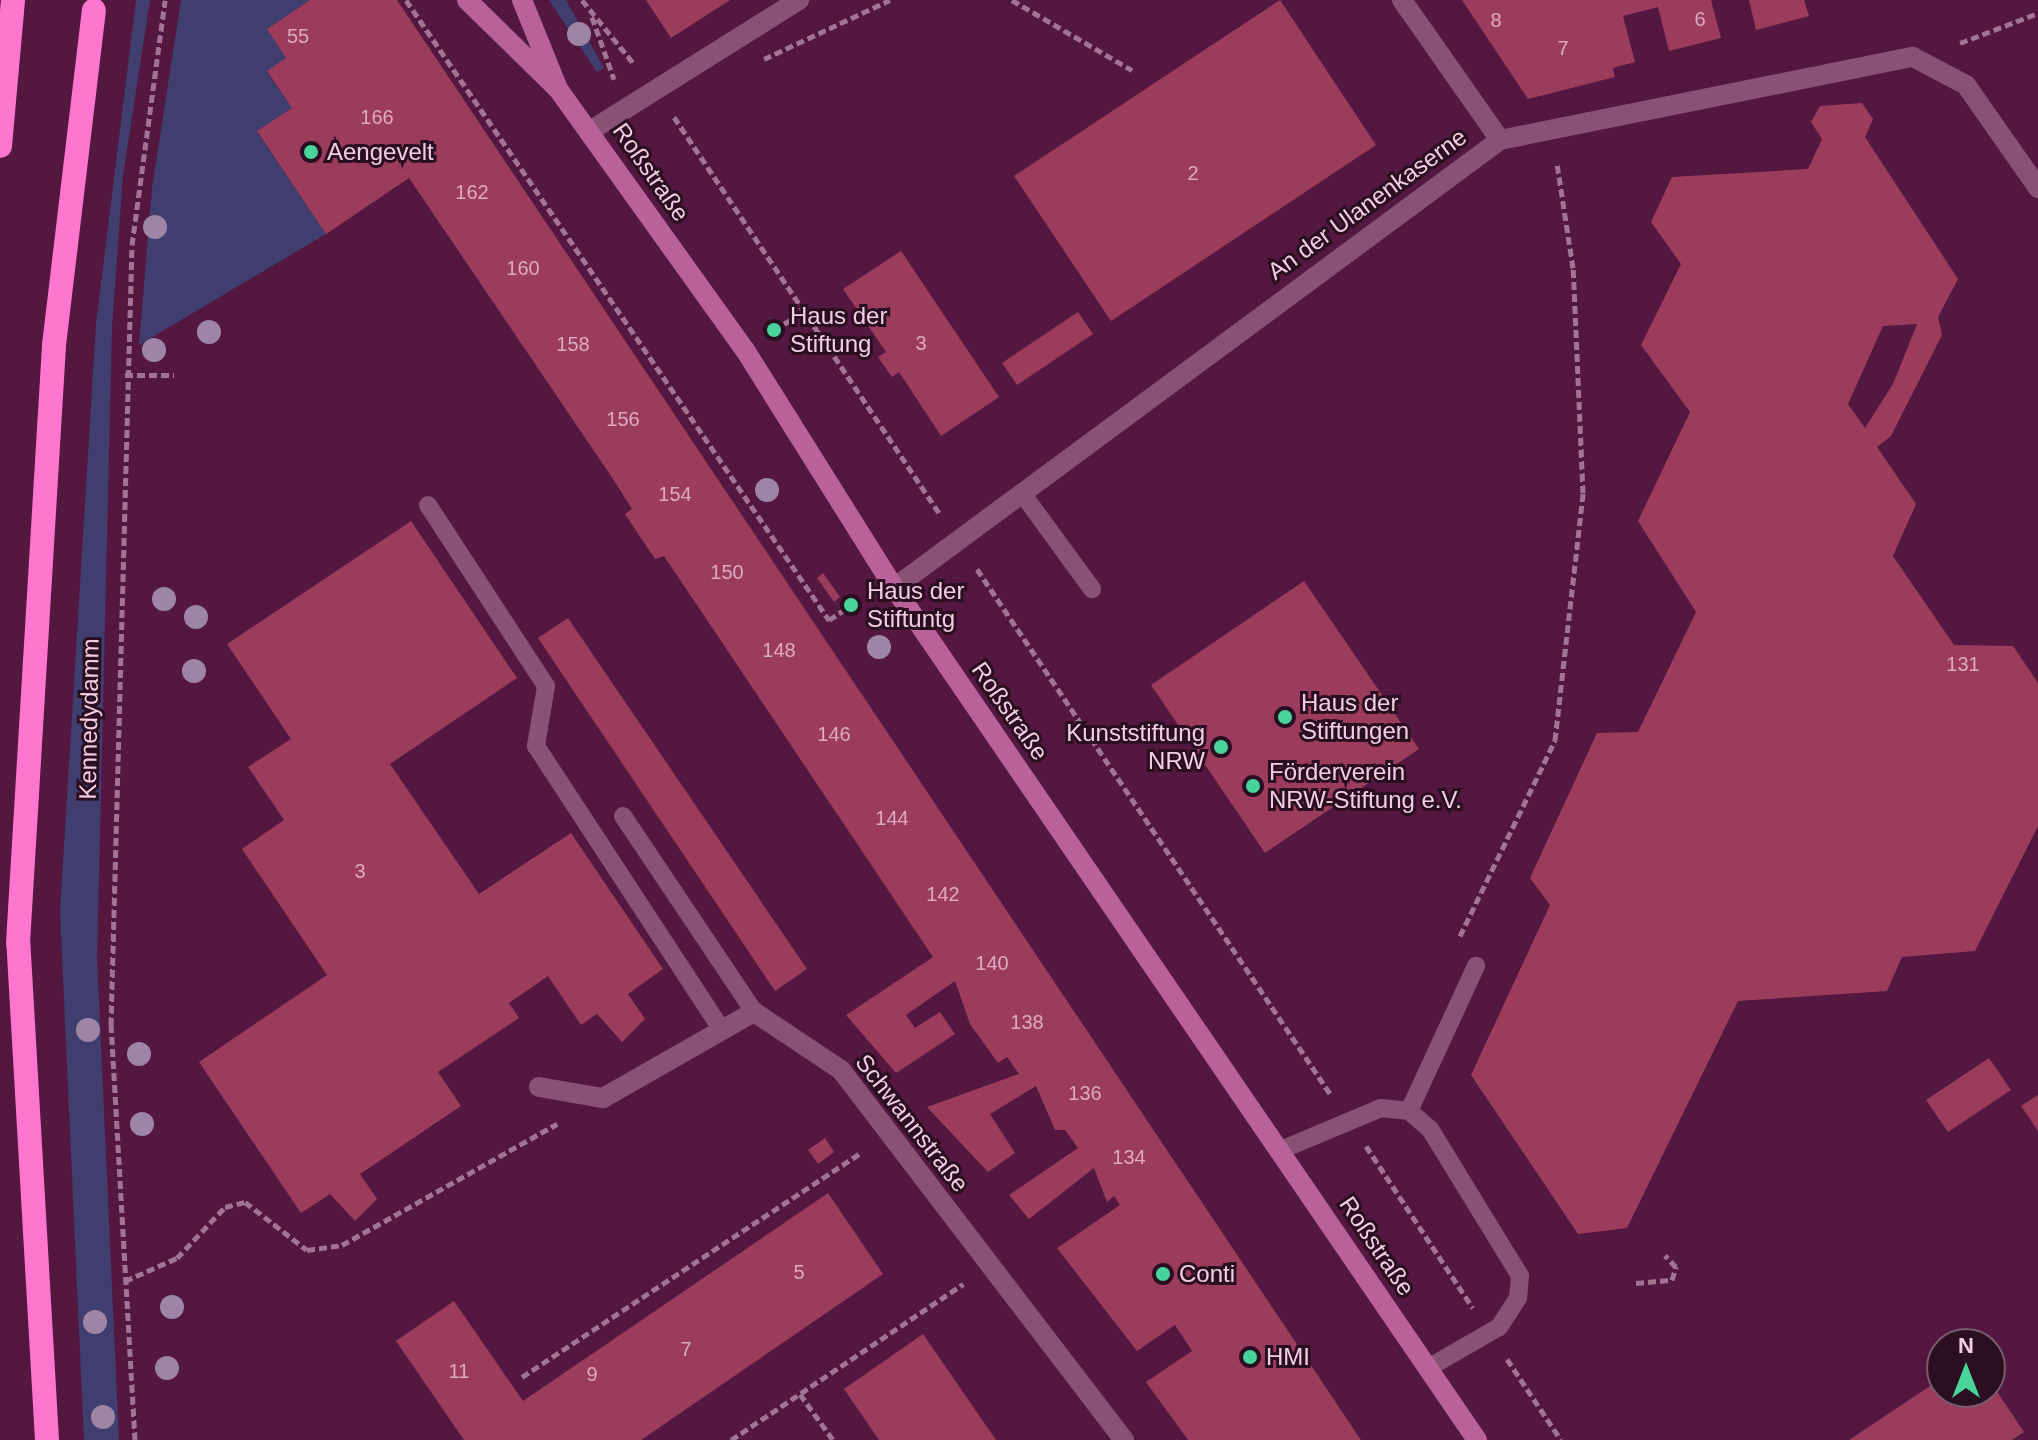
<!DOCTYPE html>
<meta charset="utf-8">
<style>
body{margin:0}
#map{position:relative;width:2038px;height:1440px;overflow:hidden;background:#531740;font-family:Arial,sans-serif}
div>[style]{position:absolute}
.green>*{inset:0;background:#3f3e6e}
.building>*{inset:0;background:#9c3c5c}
.path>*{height:5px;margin-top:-2.5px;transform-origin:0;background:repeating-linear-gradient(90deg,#a37392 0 8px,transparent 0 12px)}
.lane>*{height:18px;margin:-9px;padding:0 9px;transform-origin:9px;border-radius:9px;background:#895274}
.street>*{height:20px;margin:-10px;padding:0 10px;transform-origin:10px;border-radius:10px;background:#895274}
.secondary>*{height:20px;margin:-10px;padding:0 10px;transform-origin:10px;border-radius:10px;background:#b86299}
.highway>*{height:24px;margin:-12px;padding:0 12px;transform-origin:12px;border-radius:12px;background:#fe76ce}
.trees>*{width:24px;height:24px;margin:-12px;border-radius:50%;background:#9f85a5}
.dots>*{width:22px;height:22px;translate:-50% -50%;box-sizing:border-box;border:4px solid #2a0f20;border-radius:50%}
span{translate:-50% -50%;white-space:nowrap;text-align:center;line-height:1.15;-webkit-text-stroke:6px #2a0f20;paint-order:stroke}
.number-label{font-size:20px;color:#ddaac1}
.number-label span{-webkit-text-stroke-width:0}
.poi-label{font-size:24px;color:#f3cee3}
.left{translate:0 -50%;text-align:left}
.right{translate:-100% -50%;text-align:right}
.street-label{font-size:24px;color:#f3cee3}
.north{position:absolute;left:1926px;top:1328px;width:80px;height:80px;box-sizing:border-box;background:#2a0f20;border:2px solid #7a5b6e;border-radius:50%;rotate:0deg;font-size:22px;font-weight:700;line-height:32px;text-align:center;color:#f3cee3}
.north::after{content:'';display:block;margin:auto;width:28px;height:36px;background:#49d49c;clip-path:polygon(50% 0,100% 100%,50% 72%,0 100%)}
</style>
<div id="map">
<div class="green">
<i style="clip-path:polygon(136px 0,150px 0,123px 176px,112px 327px,97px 958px,119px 1440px,84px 1440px,60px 911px,96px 324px)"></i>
<i style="clip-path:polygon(181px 0,310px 0,267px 29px,286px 58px,267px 72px,292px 108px,257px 132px,326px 234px,139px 345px,152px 188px)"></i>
<i style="clip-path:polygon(549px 0,566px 0,604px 68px,597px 72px)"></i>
</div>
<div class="building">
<i style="clip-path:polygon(310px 0,397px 0,1361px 1440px,1188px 1440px,1146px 1382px,1192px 1351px,1175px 1325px,1137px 1351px,1057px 1248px,1120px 1205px,1114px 1196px,1107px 1202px,1094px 1168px,1029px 1219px,1009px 1195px,1078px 1148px,1065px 1130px,1055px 1130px,1036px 1086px,990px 1114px,1015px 1153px,988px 1172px,927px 1107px,1019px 1074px,1007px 1057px,998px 1063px,970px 1024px,955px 981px,906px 1015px,915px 1028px,940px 1012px,955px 1034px,896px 1073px,846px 1015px,933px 957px,664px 556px,655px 559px,625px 514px,632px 509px,613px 479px,409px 178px,326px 234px,257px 131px,292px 108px,267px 71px,286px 58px,267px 29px)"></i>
<i style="clip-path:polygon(646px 0,730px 0,671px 38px)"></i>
<i style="clip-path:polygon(1280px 0,1376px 145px,1111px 321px,1014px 176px)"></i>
<i style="clip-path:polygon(1462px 0,1711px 0,1721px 38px,1669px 51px,1658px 7px,1623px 16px,1635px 62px,1613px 68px,1615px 77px,1528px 99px)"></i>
<i style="clip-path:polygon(1749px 0,1804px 0,1809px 16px,1756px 30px)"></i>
<i style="clip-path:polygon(evenodd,1862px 103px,1873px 119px,1865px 137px,1958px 279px,1938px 317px,1942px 335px,1891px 436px,1877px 447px,1916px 504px,1893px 556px,1954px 645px,2013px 646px,2038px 683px,2038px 826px,1975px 951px,1902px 957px,1887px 991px,1738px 1001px,1627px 1228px,1578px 1234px,1471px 1075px,1550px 905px,1530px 878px,1597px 733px,1638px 732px,1696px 612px,1638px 521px,1690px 412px,1641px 345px,1681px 264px,1651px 222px,1672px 177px,1808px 169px,1822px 139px,1811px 122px,1820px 106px,1862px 103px,1917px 324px,1893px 384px,1865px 428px,1848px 404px,1883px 326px,1917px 324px)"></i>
<i style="clip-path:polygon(901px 251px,999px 397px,941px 436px,899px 372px,892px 377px,878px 357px,886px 352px,843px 289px)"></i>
<i style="clip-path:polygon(1078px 312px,1093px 334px,1017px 385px,1002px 363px)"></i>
<i style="clip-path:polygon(411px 521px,517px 678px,390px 764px,479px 894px,571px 833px,663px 969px,628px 994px,645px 1019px,622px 1042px,597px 1014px,581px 1025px,548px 976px,509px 1003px,519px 1018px,438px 1072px,461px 1106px,360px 1174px,377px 1199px,355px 1221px,330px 1194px,301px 1213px,199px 1062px,327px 975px,242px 849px,284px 820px,248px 767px,291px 739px,227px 644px)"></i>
<i style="clip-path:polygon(823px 573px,840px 597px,834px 602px,817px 578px)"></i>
<i style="clip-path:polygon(1304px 581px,1419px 749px,1265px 853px,1151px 685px)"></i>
<i style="clip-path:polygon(568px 618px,807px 969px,775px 991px,538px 638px)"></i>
<i style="clip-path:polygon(1989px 1058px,2011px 1090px,1948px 1132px,1926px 1100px)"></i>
<i style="clip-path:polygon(2038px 1095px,2038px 1131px,2021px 1106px)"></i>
<i style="clip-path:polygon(825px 1138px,834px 1152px,818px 1164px,808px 1150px)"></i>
<i style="clip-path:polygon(828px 1193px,883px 1274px,641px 1440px,464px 1440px,396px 1341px,454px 1301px,523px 1401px)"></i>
<i style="clip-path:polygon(923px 1334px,996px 1440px,879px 1440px,844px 1389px)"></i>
<i style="clip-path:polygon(1942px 1378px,1942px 1392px,1990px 1392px,1990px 1381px,2024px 1432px,2012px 1440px,1849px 1440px)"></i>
</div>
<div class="path">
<i style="left:406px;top:0;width:751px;rotate:55.7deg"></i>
<i style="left:829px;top:620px;width:27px;rotate:-34deg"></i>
<i style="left:582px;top:0;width:82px;rotate:50.9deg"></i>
<i style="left:1012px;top:0;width:139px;rotate:30.3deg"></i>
<i style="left:592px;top:17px;width:66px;rotate:70.5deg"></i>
<i style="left:1960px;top:43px;width:84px;rotate:-21deg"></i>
<i style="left:764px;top:59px;width:139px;rotate:-25.1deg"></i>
<i style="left:674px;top:117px;width:478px;rotate:56.2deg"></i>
<i style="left:774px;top:330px;width:35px;rotate:-31deg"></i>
<i style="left:125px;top:375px;width:49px"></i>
<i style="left:977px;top:569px;width:634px;rotate:56.06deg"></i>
<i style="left:1460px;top:936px;width:218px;rotate:-64.1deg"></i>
<i style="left:1555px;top:740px;width:249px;rotate:-83.5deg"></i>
<i style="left:1583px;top:493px;width:225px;rotate:-92.5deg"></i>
<i style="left:1573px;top:268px;width:106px;rotate:-98.7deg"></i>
<i style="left:1366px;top:1146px;width:194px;rotate:56.6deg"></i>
<i style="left:125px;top:1281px;width:57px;rotate:-23.9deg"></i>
<i style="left:177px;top:1258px;width:70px;rotate:-46.7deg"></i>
<i style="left:225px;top:1207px;width:21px;rotate:-14deg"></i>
<i style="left:245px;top:1202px;width:78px;rotate:37.7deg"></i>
<i style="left:307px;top:1250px;width:35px;rotate:-8deg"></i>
<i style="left:342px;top:1245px;width:247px;rotate:-29.4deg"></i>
<i style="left:1636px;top:1283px;width:36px;rotate:-5deg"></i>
<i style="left:1672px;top:1280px;width:14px;rotate:-73deg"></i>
<i style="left:1676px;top:1267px;width:16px;rotate:-133deg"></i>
<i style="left:1507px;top:1359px;width:97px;rotate:56.3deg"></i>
<i style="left:522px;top:1377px;width:408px;rotate:-33.5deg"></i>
<i style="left:800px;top:1394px;width:57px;rotate:54.3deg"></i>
<i style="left:135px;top:1440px;width:416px;rotate:-93.3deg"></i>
<i style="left:111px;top:1025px;width:780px;rotate:-88.46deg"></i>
<i style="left:132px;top:245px;width:247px;rotate:-82.3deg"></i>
<i style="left:731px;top:1440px;width:280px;rotate:-33.9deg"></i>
</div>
<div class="lane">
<i style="left:1022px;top:493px;width:119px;rotate:53.9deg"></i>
<i style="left:428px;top:505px;width:216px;rotate:56.9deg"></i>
<i style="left:546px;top:686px;width:61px;rotate:99.5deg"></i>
<i style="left:536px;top:746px;width:339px;rotate:56.8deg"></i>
<i style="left:623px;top:816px;width:236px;rotate:56.2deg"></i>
<i style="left:1409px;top:1111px;width:160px;rotate:-65.2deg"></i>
<i style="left:1281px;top:1150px;width:108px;rotate:-22.8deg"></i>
<i style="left:1381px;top:1108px;width:28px;rotate:6deg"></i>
<i style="left:1409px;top:1111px;width:28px;rotate:41deg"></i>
<i style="left:1430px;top:1129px;width:172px;rotate:58.5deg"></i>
<i style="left:1520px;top:1276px;width:22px;rotate:95deg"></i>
<i style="left:1518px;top:1298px;width:35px;rotate:123deg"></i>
<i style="left:1499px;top:1327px;width:82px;rotate:150deg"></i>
</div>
<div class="street">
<i style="left:1402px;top:0;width:171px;rotate:55deg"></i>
<i style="left:590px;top:131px;width:247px;rotate:-32.1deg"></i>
<i style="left:894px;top:588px;width:754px;rotate:-36.47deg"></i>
<i style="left:1500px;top:140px;width:421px;rotate:-11.4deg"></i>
<i style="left:1913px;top:57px;width:60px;rotate:27.8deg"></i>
<i style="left:1966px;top:85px;width:126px;rotate:55deg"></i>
<i style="left:539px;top:1087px;width:65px;rotate:9.8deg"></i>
<i style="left:603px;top:1098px;width:174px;rotate:-29.7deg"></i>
<i style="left:754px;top:1012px;width:105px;rotate:33.7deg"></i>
<i style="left:841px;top:1070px;width:466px;rotate:52.6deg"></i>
</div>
<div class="secondary">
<i style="left:467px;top:0;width:127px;rotate:44.4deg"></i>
<i style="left:558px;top:89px;width:321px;rotate:54.4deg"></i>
<i style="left:745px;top:350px;width:271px;rotate:57.9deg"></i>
<i style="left:889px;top:580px;width:1042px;rotate:55.64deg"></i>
<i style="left:522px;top:0;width:93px;rotate:67.9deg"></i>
</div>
<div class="highway">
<i style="left:0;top:146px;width:147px;rotate:-84.9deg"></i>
<i style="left:47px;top:1440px;width:498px;rotate:-93.3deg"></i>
<i style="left:18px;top:943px;width:599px;rotate:-86.55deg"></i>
<i style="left:54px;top:345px;width:337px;rotate:-83.2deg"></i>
</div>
<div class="trees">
<i style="left:579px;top:34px"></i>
<i style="left:155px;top:227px"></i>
<i style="left:209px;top:332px"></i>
<i style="left:154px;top:350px"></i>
<i style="left:767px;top:490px"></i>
<i style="left:164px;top:599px"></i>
<i style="left:196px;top:617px"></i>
<i style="left:879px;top:647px"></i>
<i style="left:194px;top:671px"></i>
<i style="left:88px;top:1030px"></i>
<i style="left:139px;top:1054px"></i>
<i style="left:142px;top:1124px"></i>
<i style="left:172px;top:1307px"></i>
<i style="left:95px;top:1322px"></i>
<i style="left:167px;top:1368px"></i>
<i style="left:103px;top:1417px"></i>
</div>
<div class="dots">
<i style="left:311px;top:152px;background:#49d49c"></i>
<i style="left:774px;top:330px;background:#49d49c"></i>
<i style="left:851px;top:605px;background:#49d49c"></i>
<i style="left:1285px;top:717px;background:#49d49c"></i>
<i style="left:1221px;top:747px;background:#49d49c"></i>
<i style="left:1253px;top:786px;background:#49d49c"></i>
<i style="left:1163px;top:1274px;background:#49d49c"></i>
<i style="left:1250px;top:1357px;background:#49d49c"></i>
</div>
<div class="number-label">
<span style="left:1700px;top:19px">6</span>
<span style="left:1496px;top:20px">8</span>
<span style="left:298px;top:36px">55</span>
<span style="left:1563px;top:48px">7</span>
<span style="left:377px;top:117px">166</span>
<span style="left:1193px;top:173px">2</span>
<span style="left:472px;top:192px">162</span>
<span style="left:523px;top:268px">160</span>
<span style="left:921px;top:343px">3</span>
<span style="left:573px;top:344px">158</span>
<span style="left:623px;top:419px">156</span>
<span style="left:675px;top:494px">154</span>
<span style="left:727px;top:572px">150</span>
<span style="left:779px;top:650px">148</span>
<span style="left:1963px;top:664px">131</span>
<span style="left:834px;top:734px">146</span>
<span style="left:892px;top:818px">144</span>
<span style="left:360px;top:871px">3</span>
<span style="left:943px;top:894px">142</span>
<span style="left:992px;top:963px">140</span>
<span style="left:1027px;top:1022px">138</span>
<span style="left:1085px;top:1093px">136</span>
<span style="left:1129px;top:1157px">134</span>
<span style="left:799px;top:1272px">5</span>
<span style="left:686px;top:1349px">7</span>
<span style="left:459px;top:1371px">11</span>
<span style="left:592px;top:1374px">9</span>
</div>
<div class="poi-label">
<span class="left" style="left:327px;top:152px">Aengevelt</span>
<span class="left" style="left:790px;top:330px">Haus der<br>Stiftung</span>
<span class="left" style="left:867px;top:605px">Haus der<br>Stiftuntg</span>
<span class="left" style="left:1301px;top:717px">Haus der<br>Stiftungen</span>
<span class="right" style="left:1205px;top:747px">Kunststiftung<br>NRW</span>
<span class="left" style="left:1269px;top:786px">Förderverein<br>NRW-Stiftung e.V.</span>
<span class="left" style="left:1179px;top:1274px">Conti</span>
<span class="left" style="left:1266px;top:1357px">HMI</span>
</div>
<div class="street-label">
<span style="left:651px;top:172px;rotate:55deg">Roßstraße</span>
<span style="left:1367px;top:204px;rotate:-36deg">An der Ulanenkaserne</span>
<span style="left:1010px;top:711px;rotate:55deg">Roßstraße</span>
<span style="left:89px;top:719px;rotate:-89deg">Kennedydamm</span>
<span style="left:912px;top:1123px;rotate:52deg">Schwannstraße</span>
<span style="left:1377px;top:1246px;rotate:56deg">Roßstraße</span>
</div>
<div class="north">N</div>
</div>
